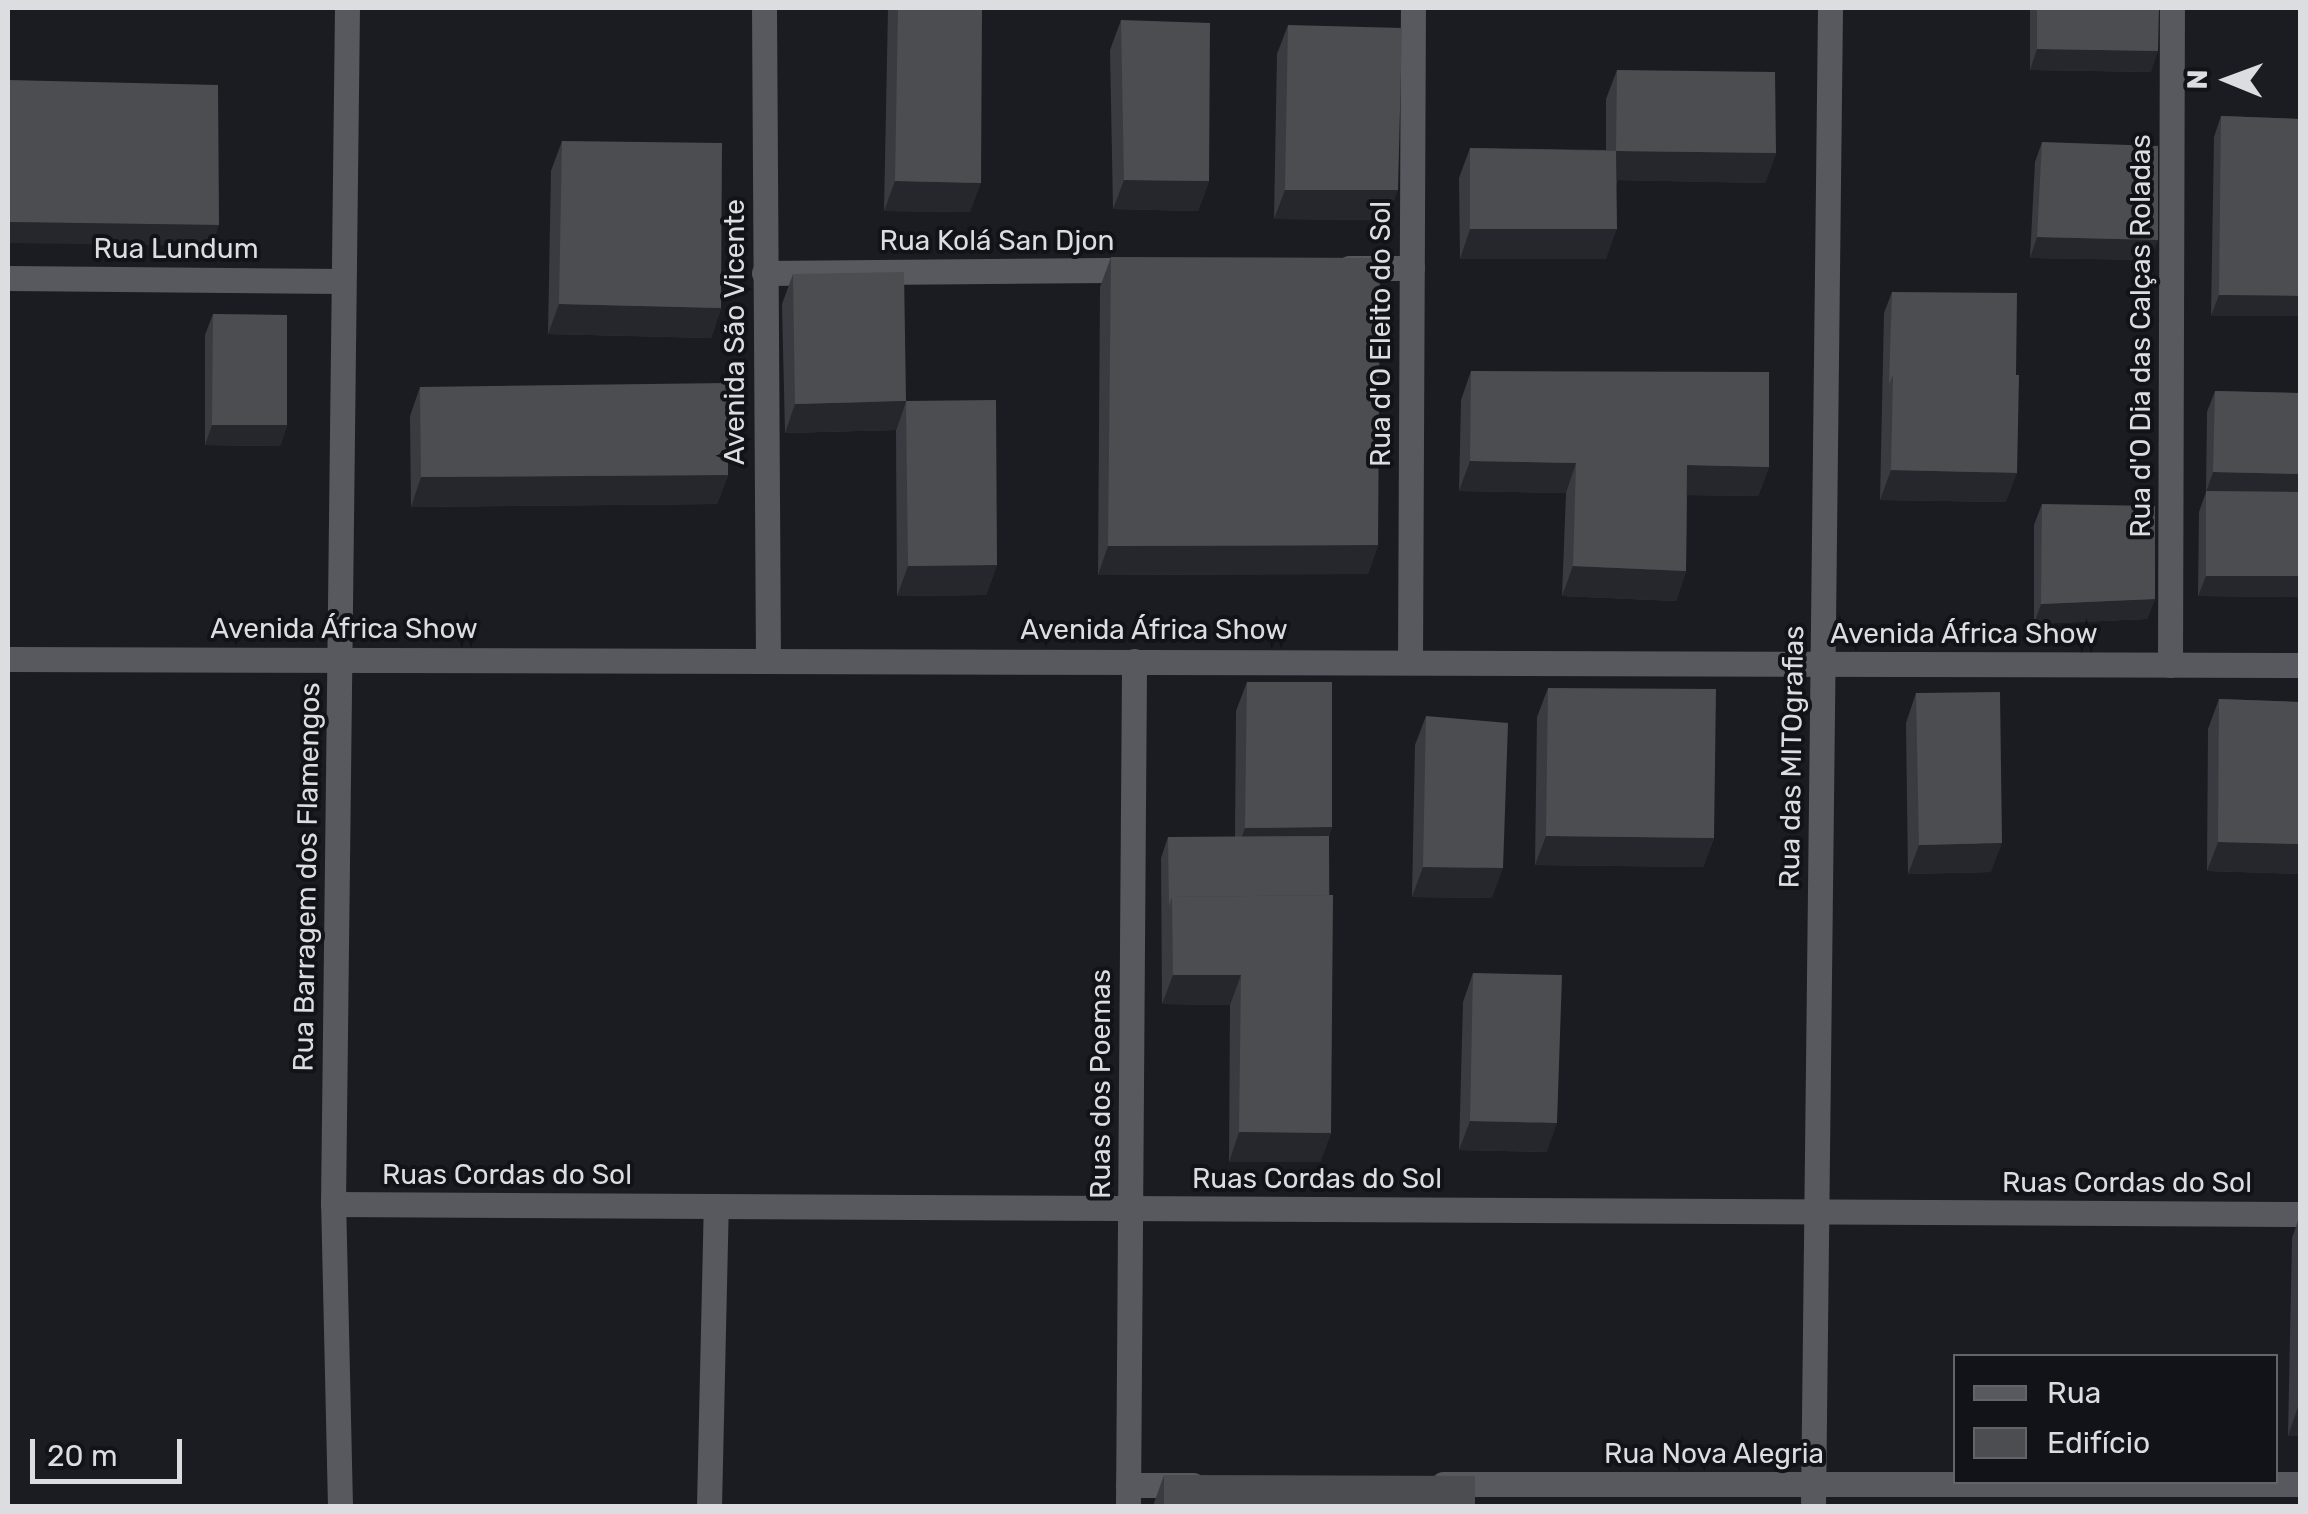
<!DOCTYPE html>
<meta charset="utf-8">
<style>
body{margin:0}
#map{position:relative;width:2308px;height:1514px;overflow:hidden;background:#1b1c21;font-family:Rubik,sans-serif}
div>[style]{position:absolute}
.minor>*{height:25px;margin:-12.5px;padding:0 12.5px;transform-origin:12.5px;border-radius:12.5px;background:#58595f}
.wall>*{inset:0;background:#3a3b40}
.shaded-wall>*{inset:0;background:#26272c}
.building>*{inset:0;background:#4c4d51}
span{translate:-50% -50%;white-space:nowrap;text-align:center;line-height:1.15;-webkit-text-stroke:8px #121318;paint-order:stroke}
.street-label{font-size:28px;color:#dcdde0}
.frame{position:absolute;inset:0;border:10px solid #dcdde0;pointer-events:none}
.legend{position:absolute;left:1953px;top:1354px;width:325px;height:130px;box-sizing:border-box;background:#121318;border:2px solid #636468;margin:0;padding:12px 18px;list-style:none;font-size:30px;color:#dcdde0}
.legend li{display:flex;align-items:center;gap:20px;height:50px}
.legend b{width:50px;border:2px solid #636468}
.north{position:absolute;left:2178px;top:30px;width:100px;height:100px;-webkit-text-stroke:8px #121318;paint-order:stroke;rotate:271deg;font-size:28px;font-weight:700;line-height:40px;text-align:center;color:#dcdde0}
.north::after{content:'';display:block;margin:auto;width:35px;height:45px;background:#dcdde0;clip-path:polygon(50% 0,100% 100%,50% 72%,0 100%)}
.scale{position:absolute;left:30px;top:1439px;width:152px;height:45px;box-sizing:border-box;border:5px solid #dcdde0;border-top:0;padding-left:12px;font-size:30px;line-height:35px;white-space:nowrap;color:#dcdde0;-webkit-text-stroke:8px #121318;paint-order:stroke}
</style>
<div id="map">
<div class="minor">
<i style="left:764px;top:8px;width:647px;rotate:89.65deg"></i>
<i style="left:1349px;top:268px;width:63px"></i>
<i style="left:764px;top:273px;width:375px;rotate:-0.5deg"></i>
<i style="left:8px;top:278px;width:335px;rotate:0.5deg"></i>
<i style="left:8px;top:659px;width:2292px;rotate:0.15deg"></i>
<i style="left:1410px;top:662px;width:654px;rotate:-89.74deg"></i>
<i style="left:2170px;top:665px;width:657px;rotate:-89.83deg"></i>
<i style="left:333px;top:1204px;width:1967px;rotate:0.29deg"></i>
<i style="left:1443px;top:1484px;width:857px"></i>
<i style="left:1128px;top:1485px;width:65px"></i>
<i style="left:340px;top:1506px;width:302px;rotate:-91.3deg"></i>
<i style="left:333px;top:1204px;width:1196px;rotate:-89.33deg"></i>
<i style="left:709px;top:1506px;width:299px;rotate:-88.7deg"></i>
<i style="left:1128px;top:1506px;width:845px;rotate:-89.59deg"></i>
<i style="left:1813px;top:1506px;width:1498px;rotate:-89.35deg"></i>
</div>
<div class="wall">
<i style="clip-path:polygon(888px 8px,982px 8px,970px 212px,884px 211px)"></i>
<i style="clip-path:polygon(2030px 8px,2159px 8px,2151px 72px,2030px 70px)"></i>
<i style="clip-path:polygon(1121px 20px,1209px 181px,1198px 211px,1113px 209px,1110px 50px)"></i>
<i style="clip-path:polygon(1288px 25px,1387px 220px,1274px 219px,1277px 54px)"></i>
<i style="clip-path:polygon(1617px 70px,1776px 153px,1765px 183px,1617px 180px,1606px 259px,1460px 259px,1459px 178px,1470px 148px,1606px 150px,1606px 99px)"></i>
<i style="clip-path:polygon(2221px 116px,2300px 119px,2211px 316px,2214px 137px)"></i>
<i style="clip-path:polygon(562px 141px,721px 308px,711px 338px,548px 334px,551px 171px)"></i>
<i style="clip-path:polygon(2042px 142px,2151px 260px,2030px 258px,2035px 162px)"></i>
<i style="clip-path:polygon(1111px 257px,1378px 545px,1368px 574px,1098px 575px,1100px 287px)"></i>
<i style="clip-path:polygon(793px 274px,896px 430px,785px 433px,782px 304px)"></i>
<i style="clip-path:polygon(1892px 292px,2006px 502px,1880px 500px,1884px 313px)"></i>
<i style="clip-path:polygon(213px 314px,287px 425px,280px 446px,205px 445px,205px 335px)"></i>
<i style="clip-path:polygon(1471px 371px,1769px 467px,1758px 496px,1687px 495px,1686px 571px,1676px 601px,1562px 596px,1566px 493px,1459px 491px,1461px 400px)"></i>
<i style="clip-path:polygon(420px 387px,728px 475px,717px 504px,411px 507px,410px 416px)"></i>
<i style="clip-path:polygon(2215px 391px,2300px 393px,2300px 597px,2198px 596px,2199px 512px,2206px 492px,2207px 412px)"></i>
<i style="clip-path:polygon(906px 401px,997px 565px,986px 595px,897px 596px,896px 430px)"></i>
<i style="clip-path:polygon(2042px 504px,2155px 599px,2147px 619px,2034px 624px,2034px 525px)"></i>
<i style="clip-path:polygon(1247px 682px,1332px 827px,1329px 836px,1331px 1133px,1320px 1162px,1229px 1162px,1230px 1005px,1162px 1004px,1161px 858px,1168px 837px,1235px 837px,1236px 711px)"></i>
<i style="clip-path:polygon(1548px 688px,1714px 838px,1703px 867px,1535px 865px,1537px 717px)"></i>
<i style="clip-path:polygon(1916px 693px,1991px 872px,1908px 874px,1906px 723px)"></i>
<i style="clip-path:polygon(2219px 699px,2300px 702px,2300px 874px,2207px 871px,2208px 729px)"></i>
<i style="clip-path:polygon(1426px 716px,1492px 898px,1412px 897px,1415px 745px)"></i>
<i style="clip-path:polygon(1473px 973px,1547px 1152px,1459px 1150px,1463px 1002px)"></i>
<i style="clip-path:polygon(2300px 1215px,2300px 1436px,2288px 1436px,2292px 1238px)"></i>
<i style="clip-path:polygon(1164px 1475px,1475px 1506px,1153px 1506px)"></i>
</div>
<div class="shaded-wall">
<i style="clip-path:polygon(2037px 49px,2158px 51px,2151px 72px,2030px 70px)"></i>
<i style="clip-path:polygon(1616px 151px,1776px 153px,1765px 183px,1606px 180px)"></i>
<i style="clip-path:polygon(1124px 180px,1209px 181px,1198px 211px,1113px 209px)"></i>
<i style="clip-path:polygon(895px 181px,981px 183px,970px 212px,884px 211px)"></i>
<i style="clip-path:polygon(1285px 190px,1398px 190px,1387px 220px,1274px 219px)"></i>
<i style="clip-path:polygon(8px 222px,219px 225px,212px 246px,8px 243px)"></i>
<i style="clip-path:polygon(1470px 229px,1617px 229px,1606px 259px,1460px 259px)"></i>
<i style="clip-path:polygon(2037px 237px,2158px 240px,2151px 260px,2030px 258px)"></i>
<i style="clip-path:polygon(2219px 295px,2300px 296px,2300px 316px,2211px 316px)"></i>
<i style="clip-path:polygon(559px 304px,721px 308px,711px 338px,548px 334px)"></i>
<i style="clip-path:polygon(906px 401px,896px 430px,785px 433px,795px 404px)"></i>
<i style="clip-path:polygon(212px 425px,287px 425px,280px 446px,205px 445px)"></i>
<i style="clip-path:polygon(1470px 461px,1576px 463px,1566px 493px,1459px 491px)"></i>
<i style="clip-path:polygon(1687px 465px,1769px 467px,1758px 496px,1676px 495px)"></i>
<i style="clip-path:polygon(1891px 470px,2017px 473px,2006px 502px,1880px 500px)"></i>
<i style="clip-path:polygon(2213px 472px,2300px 474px,2300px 495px,2206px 492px)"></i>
<i style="clip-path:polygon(728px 475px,717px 504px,411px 507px,421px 477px)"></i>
<i style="clip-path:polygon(1378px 545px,1368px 574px,1098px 575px,1108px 546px)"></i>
<i style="clip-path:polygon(997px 565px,986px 595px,897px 596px,908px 566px)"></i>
<i style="clip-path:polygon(1573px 566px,1686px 571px,1676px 601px,1562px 596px)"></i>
<i style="clip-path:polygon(2206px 576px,2300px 576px,2300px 597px,2198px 596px)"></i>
<i style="clip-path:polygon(2155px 599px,2147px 619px,2034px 624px,2041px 604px)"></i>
<i style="clip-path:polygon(1332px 827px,1321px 857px,1235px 857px,1245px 828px)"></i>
<i style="clip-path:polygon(1546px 836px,1714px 838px,1703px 867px,1535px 865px)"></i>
<i style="clip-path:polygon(2218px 842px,2300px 844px,2300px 874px,2207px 871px)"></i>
<i style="clip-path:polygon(2002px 843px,1991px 872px,1908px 874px,1919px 845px)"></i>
<i style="clip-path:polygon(1423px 867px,1503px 868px,1492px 898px,1412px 897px)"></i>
<i style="clip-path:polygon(1173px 975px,1241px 975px,1230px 1005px,1162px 1004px)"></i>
<i style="clip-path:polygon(1470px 1121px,1557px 1123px,1547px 1152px,1459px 1150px)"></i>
<i style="clip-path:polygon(1239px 1132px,1331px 1133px,1320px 1162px,1229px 1162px)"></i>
<i style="clip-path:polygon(2298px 1407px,2300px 1407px,2300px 1436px,2288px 1436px)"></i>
</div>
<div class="building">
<i style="clip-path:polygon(898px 8px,982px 8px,981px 183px,895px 181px)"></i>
<i style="clip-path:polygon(2037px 8px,2159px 8px,2158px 51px,2037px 49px)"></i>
<i style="clip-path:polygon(1121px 20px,1210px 23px,1209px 181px,1124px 180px)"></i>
<i style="clip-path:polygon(1288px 25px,1402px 28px,1398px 190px,1285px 190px)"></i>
<i style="clip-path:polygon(1617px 70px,1775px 72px,1776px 153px,1616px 151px)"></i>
<i style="clip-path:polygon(8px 80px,218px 85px,219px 225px,8px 222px)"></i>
<i style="clip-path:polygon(2221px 116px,2300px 119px,2300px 296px,2219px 295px)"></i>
<i style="clip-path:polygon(562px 141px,722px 143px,721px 308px,559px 304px)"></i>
<i style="clip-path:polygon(2042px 142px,2158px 146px,2158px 240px,2037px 237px)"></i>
<i style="clip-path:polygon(1470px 148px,1616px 151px,1617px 229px,1470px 229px)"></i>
<i style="clip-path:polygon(1111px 257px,1380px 258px,1378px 545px,1108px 546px)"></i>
<i style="clip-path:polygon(904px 272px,906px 401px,795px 404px,793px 274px)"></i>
<i style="clip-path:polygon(1892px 292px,2017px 293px,2016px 375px,1893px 375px,1889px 384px)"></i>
<i style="clip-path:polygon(213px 314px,287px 315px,287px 425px,212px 425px)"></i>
<i style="clip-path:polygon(1471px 371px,1769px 372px,1769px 467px,1687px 465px,1686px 571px,1573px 566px,1576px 463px,1470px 461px)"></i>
<i style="clip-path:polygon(1893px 375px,2019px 375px,2017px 473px,1891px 470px)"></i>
<i style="clip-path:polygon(728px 383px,728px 475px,421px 477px,420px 387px)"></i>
<i style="clip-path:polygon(2215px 391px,2300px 393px,2300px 474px,2213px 472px)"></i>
<i style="clip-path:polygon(996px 400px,997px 565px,908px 566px,906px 401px)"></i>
<i style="clip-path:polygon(2206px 491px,2300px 492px,2300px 576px,2206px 576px)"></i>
<i style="clip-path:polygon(2042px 504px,2155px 506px,2155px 599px,2041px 604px)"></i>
<i style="clip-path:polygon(1247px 682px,1332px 682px,1332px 827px,1245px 828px)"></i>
<i style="clip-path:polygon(1548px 688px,1716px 689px,1714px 838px,1546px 836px)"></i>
<i style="clip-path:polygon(2000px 692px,2002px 843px,1919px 845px,1916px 693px)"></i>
<i style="clip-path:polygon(2219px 699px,2300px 702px,2300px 844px,2218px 842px)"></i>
<i style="clip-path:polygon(1426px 716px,1508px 723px,1503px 868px,1423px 867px)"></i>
<i style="clip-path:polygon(1329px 836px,1329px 895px,1172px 897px,1169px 906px,1168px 837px)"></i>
<i style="clip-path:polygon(1333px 895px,1331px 1133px,1239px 1132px,1241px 975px,1173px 975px,1172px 897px)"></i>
<i style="clip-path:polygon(1473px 973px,1562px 975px,1557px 1123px,1470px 1121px)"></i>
<i style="clip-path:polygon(2300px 1313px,2300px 1407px,2298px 1407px)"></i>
<i style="clip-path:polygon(1164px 1475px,1475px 1476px,1475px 1506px,1164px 1506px)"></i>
</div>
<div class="street-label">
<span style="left:997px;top:241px">Rua Kolá San Djon</span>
<span style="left:176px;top:249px">Rua Lundum</span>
<span style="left:735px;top:332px;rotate:-90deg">Avenida São Vicente</span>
<span style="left:1381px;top:334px;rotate:-90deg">Rua d'O Eleito do Sol</span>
<span style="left:2141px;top:336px;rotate:-90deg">Rua d'O Dia das Calças Roladas</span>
<span style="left:344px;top:629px">Avenida África Show</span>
<span style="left:1154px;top:630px">Avenida África Show</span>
<span style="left:1964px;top:634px">Avenida África Show</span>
<span style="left:1792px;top:757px;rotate:-89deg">Rua das MITOgrafias</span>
<span style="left:307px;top:877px;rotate:-89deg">Rua Barragem dos Flamengos</span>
<span style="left:1101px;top:1084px;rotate:-90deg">Ruas dos Poemas</span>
<span style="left:507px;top:1175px">Ruas Cordas do Sol</span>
<span style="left:1317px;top:1179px">Ruas Cordas do Sol</span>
<span style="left:2127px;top:1183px">Ruas Cordas do Sol</span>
<span style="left:1714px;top:1454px">Rua Nova Alegria</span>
</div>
<div class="frame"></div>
<ul class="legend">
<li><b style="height:12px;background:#58595f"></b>Rua</li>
<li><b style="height:28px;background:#4c4d51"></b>Edifício</li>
</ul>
<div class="north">N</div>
<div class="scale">20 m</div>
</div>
